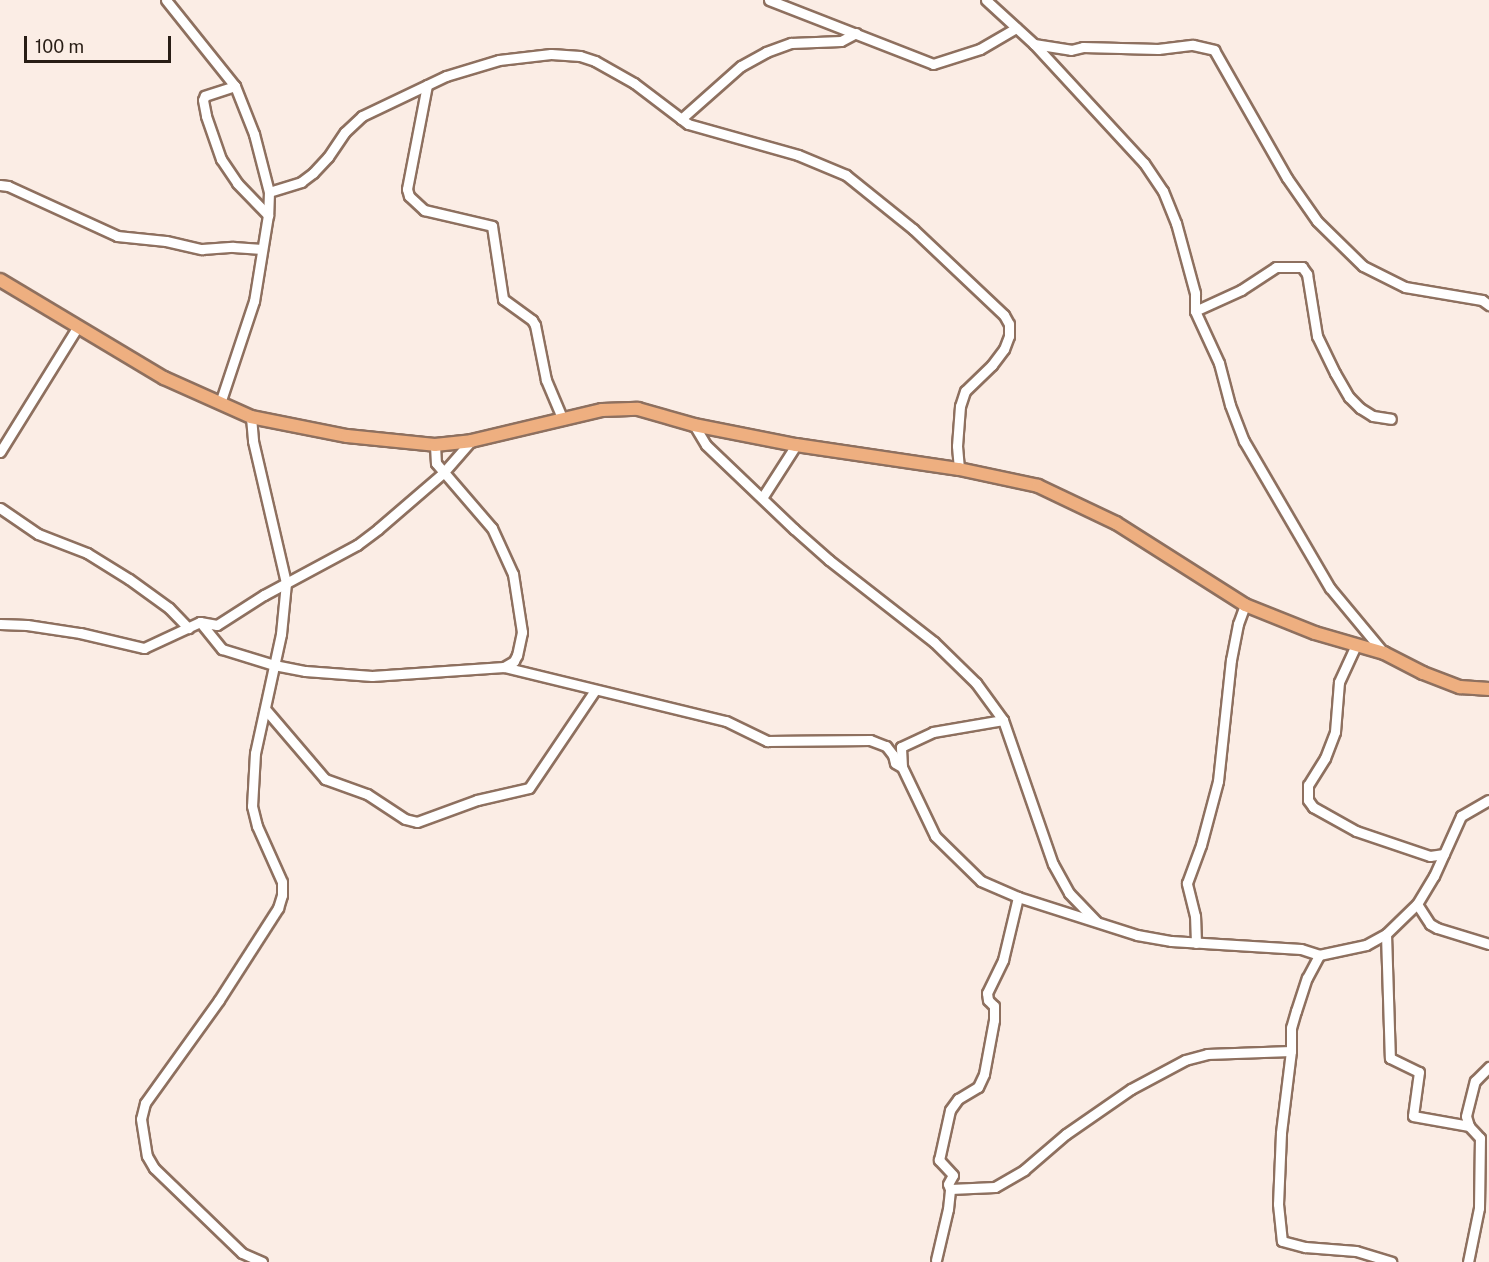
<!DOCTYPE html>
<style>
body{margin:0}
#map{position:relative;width:1489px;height:1262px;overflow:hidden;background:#fbede5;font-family:"Public Sans",sans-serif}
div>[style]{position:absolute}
.roads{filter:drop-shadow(2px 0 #8e705f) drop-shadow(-2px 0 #8e705f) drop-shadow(0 2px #8e705f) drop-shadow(0 -2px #8e705f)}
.minor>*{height:9px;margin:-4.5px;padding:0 4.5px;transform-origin:4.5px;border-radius:4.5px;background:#fff}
.major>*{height:12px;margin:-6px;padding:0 6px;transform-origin:6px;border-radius:6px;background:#eeaf80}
span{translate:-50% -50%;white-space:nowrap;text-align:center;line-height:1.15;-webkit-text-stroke:5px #fbede5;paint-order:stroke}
.scale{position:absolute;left:24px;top:36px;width:147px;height:27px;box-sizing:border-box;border:3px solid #281d15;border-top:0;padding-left:8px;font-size:18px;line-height:21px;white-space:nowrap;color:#281d15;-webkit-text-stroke:4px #fbede5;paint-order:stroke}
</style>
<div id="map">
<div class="roads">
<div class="minor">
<i style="left:166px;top:0;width:110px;rotate:51.3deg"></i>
<i style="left:235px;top:86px;width:52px;rotate:68.4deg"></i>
<i style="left:254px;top:134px;width:60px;rotate:75.5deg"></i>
<i style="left:269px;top:192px;width:23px;rotate:92deg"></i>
<i style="left:268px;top:215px;width:87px;rotate:99.2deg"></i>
<i style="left:254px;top:301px;width:108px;rotate:108.4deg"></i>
<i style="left:769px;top:0;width:176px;rotate:21.3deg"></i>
<i style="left:933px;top:64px;width:49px;rotate:-17.7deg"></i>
<i style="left:980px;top:49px;width:42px;rotate:-30.3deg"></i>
<i style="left:986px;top:0;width:65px;rotate:42.5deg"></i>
<i style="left:1034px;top:44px;width:162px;rotate:47.3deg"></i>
<i style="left:1144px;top:163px;width:34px;rotate:56deg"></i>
<i style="left:1163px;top:191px;width:35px;rotate:68deg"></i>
<i style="left:1176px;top:223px;width:73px;rotate:74.8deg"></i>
<i style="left:1195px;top:293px;width:18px;rotate:90deg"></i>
<i style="left:1195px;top:311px;width:57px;rotate:65.2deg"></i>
<i style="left:1219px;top:363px;width:43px;rotate:75.3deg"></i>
<i style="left:1230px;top:405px;width:39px;rotate:69deg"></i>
<i style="left:1244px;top:441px;width:170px;rotate:59.7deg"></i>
<i style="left:1330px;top:588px;width:85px;rotate:50.3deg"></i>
<i style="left:1034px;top:44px;width:37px;rotate:9deg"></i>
<i style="left:1071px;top:50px;width:12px;rotate:-14deg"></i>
<i style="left:1083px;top:47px;width:75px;rotate:1.5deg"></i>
<i style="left:1158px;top:49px;width:35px;rotate:-7deg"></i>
<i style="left:1193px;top:45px;width:22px;rotate:13deg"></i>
<i style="left:1214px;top:50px;width:147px;rotate:60.3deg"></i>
<i style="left:1287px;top:178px;width:52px;rotate:55.1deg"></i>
<i style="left:1317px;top:221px;width:64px;rotate:44.4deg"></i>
<i style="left:1363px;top:266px;width:47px;rotate:26.6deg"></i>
<i style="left:1405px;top:287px;width:78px;rotate:9.6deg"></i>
<i style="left:1482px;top:300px;width:9px;rotate:36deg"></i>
<i style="left:427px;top:85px;width:106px;rotate:100.9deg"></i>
<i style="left:407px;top:189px;width:7px;rotate:74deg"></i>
<i style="left:409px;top:196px;width:21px;rotate:43deg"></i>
<i style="left:424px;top:210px;width:70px;rotate:13.2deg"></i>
<i style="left:492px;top:226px;width:74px;rotate:81.4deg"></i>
<i style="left:503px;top:299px;width:36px;rotate:36deg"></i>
<i style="left:532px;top:320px;width:6px;rotate:59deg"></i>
<i style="left:535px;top:325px;width:56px;rotate:78.7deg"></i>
<i style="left:546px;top:380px;width:43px;rotate:67deg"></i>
<i style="left:235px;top:86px;width:32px;rotate:162deg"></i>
<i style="left:205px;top:96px;width:4px;rotate:117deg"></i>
<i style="left:203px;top:100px;width:16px;rotate:79deg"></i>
<i style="left:206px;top:116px;width:46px;rotate:70.8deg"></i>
<i style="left:221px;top:159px;width:29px;rotate:56deg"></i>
<i style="left:237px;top:183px;width:45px;rotate:45.9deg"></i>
<i style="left:681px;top:119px;width:80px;rotate:-41.5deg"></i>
<i style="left:741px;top:66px;width:29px;rotate:-29deg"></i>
<i style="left:766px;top:52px;width:27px;rotate:-20deg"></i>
<i style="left:791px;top:43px;width:50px;rotate:-2.3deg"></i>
<i style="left:841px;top:41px;width:17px;rotate:-28deg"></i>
<i style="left:0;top:185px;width:8px;rotate:7deg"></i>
<i style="left:8px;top:186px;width:120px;rotate:24.6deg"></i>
<i style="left:117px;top:236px;width:49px;rotate:5.8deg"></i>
<i style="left:166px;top:241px;width:37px;rotate:13deg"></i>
<i style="left:202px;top:249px;width:31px;rotate:-4deg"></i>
<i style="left:233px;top:247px;width:29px;rotate:4deg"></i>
<i style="left:269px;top:192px;width:34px;rotate:-17deg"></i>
<i style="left:301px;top:182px;width:15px;rotate:-37deg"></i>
<i style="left:313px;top:173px;width:22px;rotate:-47deg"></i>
<i style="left:328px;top:157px;width:30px;rotate:-56deg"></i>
<i style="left:345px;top:132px;width:23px;rotate:-43deg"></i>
<i style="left:362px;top:116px;width:93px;rotate:-25.5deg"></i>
<i style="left:446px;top:76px;width:55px;rotate:-16.8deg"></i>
<i style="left:499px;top:60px;width:52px;rotate:-6.6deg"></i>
<i style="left:551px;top:54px;width:29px;rotate:4deg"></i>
<i style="left:580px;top:56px;width:16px;rotate:18deg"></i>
<i style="left:595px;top:61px;width:45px;rotate:29.4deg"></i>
<i style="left:634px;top:83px;width:68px;rotate:37.2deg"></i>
<i style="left:688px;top:124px;width:114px;rotate:15.7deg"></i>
<i style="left:798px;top:155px;width:52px;rotate:22.6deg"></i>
<i style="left:846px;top:175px;width:86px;rotate:38.9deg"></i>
<i style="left:913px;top:229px;width:125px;rotate:43.4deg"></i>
<i style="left:1004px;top:315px;width:10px;rotate:61deg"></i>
<i style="left:1009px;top:324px;width:12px;rotate:90deg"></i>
<i style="left:1009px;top:336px;width:14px;rotate:111deg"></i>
<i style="left:1004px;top:349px;width:20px;rotate:127deg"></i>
<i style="left:992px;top:365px;width:37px;rotate:136deg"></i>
<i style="left:965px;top:391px;width:16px;rotate:108deg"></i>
<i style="left:960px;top:406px;width:40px;rotate:94.3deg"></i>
<i style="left:957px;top:446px;width:23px;rotate:85deg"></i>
<i style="left:1195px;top:311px;width:51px;rotate:-24.5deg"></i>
<i style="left:1241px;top:290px;width:42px;rotate:-33.3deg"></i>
<i style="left:1276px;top:267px;width:26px"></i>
<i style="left:1302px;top:267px;width:9px;rotate:54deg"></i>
<i style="left:1307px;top:274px;width:63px;rotate:80.8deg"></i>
<i style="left:1317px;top:336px;width:41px;rotate:64.1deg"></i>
<i style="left:1335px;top:373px;width:28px;rotate:60deg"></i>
<i style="left:1349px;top:397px;width:16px;rotate:45deg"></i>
<i style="left:1360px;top:408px;width:15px;rotate:32deg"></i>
<i style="left:1373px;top:416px;width:18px;rotate:9deg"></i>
<i style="left:251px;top:417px;width:24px;rotate:85deg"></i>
<i style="left:253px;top:441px;width:146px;rotate:76.9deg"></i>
<i style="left:286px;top:583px;width:51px;rotate:95.6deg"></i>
<i style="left:281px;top:634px;width:122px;rotate:102.3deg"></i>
<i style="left:255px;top:753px;width:53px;rotate:93.2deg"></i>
<i style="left:252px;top:806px;width:21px;rotate:76deg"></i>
<i style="left:257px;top:826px;width:61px;rotate:65.9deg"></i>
<i style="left:282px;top:882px;width:13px;rotate:90deg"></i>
<i style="left:282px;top:895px;width:14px;rotate:107deg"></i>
<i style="left:278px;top:908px;width:109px;rotate:122.7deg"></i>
<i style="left:219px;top:1000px;width:127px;rotate:125.7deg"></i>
<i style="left:145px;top:1103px;width:16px;rotate:104deg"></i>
<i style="left:141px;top:1119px;width:37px;rotate:81deg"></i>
<i style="left:147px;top:1156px;width:14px;rotate:60deg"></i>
<i style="left:154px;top:1168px;width:122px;rotate:44deg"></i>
<i style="left:242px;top:1253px;width:22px;rotate:24deg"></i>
<i style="left:694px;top:425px;width:23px;rotate:59deg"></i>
<i style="left:706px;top:445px;width:122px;rotate:43.7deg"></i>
<i style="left:794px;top:529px;width:47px;rotate:41.5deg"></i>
<i style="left:829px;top:560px;width:133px;rotate:38deg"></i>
<i style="left:934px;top:642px;width:59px;rotate:44.3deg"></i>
<i style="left:976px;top:683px;width:46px;rotate:53.9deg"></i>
<i style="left:1003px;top:720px;width:152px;rotate:70.9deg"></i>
<i style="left:1053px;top:864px;width:33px;rotate:61deg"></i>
<i style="left:1069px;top:893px;width:39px;rotate:46deg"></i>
<i style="left:435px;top:445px;width:18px;rotate:87deg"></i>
<i style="left:436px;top:463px;width:86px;rotate:49.3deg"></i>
<i style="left:492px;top:528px;width:51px;rotate:65.5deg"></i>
<i style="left:513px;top:574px;width:59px;rotate:81.2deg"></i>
<i style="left:522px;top:632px;width:24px;rotate:102deg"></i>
<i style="left:517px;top:655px;width:7px;rotate:117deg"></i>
<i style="left:514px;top:661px;width:12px;rotate:149deg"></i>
<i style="left:0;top:452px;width:146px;rotate:-58.2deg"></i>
<i style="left:762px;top:498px;width:63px;rotate:-57.3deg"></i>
<i style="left:0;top:508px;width:46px;rotate:34.4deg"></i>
<i style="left:38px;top:534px;width:53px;rotate:21.2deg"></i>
<i style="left:87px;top:553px;width:49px;rotate:31.8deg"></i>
<i style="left:129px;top:579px;width:49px;rotate:35.9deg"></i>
<i style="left:169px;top:608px;width:28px;rotate:46deg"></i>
<i style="left:200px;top:622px;width:35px;rotate:51deg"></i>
<i style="left:222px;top:649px;width:54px;rotate:17.1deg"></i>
<i style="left:274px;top:665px;width:32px;rotate:11deg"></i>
<i style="left:305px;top:671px;width:67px;rotate:4.3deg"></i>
<i style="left:372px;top:676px;width:132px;rotate:-3.9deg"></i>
<i style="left:504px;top:667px;width:228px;rotate:13.7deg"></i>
<i style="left:726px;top:721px;width:46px;rotate:26deg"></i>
<i style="left:767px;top:741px;width:103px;rotate:-0.6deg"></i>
<i style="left:870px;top:740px;width:17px;rotate:21deg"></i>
<i style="left:886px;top:746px;width:11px;rotate:52deg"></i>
<i style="left:893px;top:755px;width:8px;rotate:76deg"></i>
<i style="left:895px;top:763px;width:8px;rotate:30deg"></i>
<i style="left:902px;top:767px;width:76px;rotate:64.4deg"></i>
<i style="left:935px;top:836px;width:64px;rotate:44.4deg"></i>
<i style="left:981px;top:881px;width:40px;rotate:23.4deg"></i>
<i style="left:1018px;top:897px;width:125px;rotate:17.7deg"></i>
<i style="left:1137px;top:935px;width:35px;rotate:10deg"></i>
<i style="left:1171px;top:941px;width:130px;rotate:3.5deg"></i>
<i style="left:1301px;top:949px;width:19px;rotate:18deg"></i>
<i style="left:1319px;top:955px;width:48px;rotate:-12deg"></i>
<i style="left:1366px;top:945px;width:23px;rotate:-29deg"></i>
<i style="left:1386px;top:934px;width:43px;rotate:-44.1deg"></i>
<i style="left:1417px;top:904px;width:33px;rotate:-59deg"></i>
<i style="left:1434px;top:876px;width:66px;rotate:-65.8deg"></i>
<i style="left:1461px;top:816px;width:32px;rotate:-30deg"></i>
<i style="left:0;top:624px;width:27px;rotate:2deg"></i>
<i style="left:27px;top:625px;width:54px;rotate:8.6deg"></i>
<i style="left:80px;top:633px;width:66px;rotate:13.2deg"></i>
<i style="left:144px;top:648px;width:62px;rotate:-24.9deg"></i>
<i style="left:200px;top:622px;width:17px;rotate:10deg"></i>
<i style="left:217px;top:625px;width:56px;rotate:-32.6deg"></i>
<i style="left:264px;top:595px;width:106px;rotate:-28.3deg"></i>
<i style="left:357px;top:545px;width:26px;rotate:-37deg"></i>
<i style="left:378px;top:529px;width:86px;rotate:-40.7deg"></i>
<i style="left:443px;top:473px;width:43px;rotate:-48.8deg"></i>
<i style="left:1356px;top:645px;width:41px;rotate:114.7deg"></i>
<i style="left:1339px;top:682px;width:50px;rotate:94.6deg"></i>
<i style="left:1335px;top:732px;width:28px;rotate:111deg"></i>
<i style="left:1325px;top:758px;width:32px;rotate:122deg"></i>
<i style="left:1308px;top:785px;width:15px;rotate:90deg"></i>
<i style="left:1308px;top:800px;width:9px;rotate:54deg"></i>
<i style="left:1313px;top:807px;width:49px;rotate:29.2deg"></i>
<i style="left:1356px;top:831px;width:78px;rotate:18.7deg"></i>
<i style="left:1430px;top:856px;width:14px;rotate:-8deg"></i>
<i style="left:266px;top:710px;width:91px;rotate:49.5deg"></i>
<i style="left:325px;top:779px;width:45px;rotate:19.7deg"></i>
<i style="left:367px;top:794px;width:45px;rotate:33.3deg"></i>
<i style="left:405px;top:819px;width:12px;rotate:14deg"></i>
<i style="left:417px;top:822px;width:64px;rotate:-20.1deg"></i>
<i style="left:477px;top:800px;width:53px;rotate:-13deg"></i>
<i style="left:529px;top:788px;width:118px;rotate:-56deg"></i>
<i style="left:902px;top:767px;width:20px;rotate:-93deg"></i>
<i style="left:901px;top:747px;width:35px;rotate:-25deg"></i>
<i style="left:933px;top:732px;width:71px;rotate:-9.7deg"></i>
<i style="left:1417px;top:904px;width:24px;rotate:57deg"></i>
<i style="left:1430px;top:924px;width:8px;rotate:30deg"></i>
<i style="left:1437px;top:928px;width:54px;rotate:17.1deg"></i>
<i style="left:1386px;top:934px;width:124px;rotate:88.2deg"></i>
<i style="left:1390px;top:1058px;width:32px;rotate:26deg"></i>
<i style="left:1419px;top:1072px;width:44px;rotate:97.8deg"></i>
<i style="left:1413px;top:1116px;width:57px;rotate:10.1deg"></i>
<i style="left:1196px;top:943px;width:27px;rotate:-92deg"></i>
<i style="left:1195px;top:916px;width:34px;rotate:-104deg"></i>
<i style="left:1187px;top:883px;width:40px;rotate:-69.8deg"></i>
<i style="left:1201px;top:845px;width:66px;rotate:-75.1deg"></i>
<i style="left:1218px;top:781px;width:122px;rotate:-83.9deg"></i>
<i style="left:1231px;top:660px;width:37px;rotate:-79deg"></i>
<i style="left:1238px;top:624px;width:20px;rotate:-70deg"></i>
<i style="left:1291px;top:1051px;width:83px;rotate:97deg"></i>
<i style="left:1281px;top:1133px;width:71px;rotate:92.4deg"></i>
<i style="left:1278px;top:1204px;width:37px;rotate:84deg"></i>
<i style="left:1282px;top:1241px;width:24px;rotate:15deg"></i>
<i style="left:1305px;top:1247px;width:51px;rotate:4.5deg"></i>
<i style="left:1356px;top:1251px;width:37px;rotate:17deg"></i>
<i style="left:950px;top:1189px;width:5px;rotate:-112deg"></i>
<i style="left:948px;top:1184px;width:10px;rotate:-61deg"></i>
<i style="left:953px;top:1175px;width:21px;rotate:-133deg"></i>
<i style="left:939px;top:1160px;width:51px;rotate:-77.6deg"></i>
<i style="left:950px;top:1110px;width:14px;rotate:-54deg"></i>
<i style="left:958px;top:1099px;width:23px;rotate:-31deg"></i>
<i style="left:978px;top:1087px;width:14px;rotate:-65deg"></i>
<i style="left:984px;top:1074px;width:55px;rotate:-79.5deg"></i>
<i style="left:994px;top:1020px;width:14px;rotate:-90deg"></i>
<i style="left:994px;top:1006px;width:8px;rotate:-135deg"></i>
<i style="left:988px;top:1000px;width:7px;rotate:-98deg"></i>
<i style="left:987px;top:993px;width:37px;rotate:-64deg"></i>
<i style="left:1003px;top:960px;width:65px;rotate:-76.6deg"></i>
<i style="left:936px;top:1260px;width:52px;rotate:-76.8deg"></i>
<i style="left:948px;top:1209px;width:20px;rotate:-84deg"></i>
<i style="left:950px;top:1189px;width:45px;rotate:-2.5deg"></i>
<i style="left:995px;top:1187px;width:34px;rotate:-30deg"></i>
<i style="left:1024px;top:1170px;width:55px;rotate:-40.6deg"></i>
<i style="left:1066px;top:1134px;width:79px;rotate:-34.7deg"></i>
<i style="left:1131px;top:1089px;width:61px;rotate:-28.2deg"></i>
<i style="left:1185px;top:1060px;width:23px;rotate:-15deg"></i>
<i style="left:1207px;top:1054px;width:84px;rotate:-2deg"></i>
<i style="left:1291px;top:1051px;width:23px;rotate:-90deg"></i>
<i style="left:1291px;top:1028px;width:18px;rotate:-74deg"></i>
<i style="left:1296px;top:1011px;width:35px;rotate:-72deg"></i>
<i style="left:1307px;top:978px;width:26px;rotate:-62deg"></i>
<i style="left:1468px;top:1262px;width:55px;rotate:-78.5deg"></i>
<i style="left:1479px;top:1208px;width:70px;rotate:-89.2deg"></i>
<i style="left:1480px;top:1138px;width:16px;rotate:-133deg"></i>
<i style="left:1469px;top:1126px;width:10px;rotate:-107deg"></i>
<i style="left:1466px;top:1116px;width:36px;rotate:-76deg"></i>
<i style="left:1475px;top:1081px;width:20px;rotate:-45deg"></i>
</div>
<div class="major">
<i style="left:0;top:280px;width:191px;rotate:30.9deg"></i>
<i style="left:164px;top:378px;width:95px;rotate:24.1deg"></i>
<i style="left:251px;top:417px;width:98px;rotate:11.2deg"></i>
<i style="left:347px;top:436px;width:88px;rotate:5.8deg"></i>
<i style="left:435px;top:445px;width:36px;rotate:-6deg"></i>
<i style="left:471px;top:441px;width:135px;rotate:-13.3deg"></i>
<i style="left:602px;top:410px;width:36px;rotate:-2deg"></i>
<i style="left:638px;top:409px;width:58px;rotate:15.9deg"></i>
<i style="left:694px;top:425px;width:104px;rotate:11.1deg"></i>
<i style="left:796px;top:445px;width:165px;rotate:8.4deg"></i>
<i style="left:959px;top:469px;width:81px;rotate:12.1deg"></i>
<i style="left:1038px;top:486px;width:86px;rotate:25.4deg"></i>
<i style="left:1116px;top:523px;width:153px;rotate:32.4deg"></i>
<i style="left:1245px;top:605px;width:75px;rotate:21.8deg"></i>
<i style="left:1315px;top:633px;width:72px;rotate:16.2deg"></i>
<i style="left:1384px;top:653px;width:44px;rotate:27.1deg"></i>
<i style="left:1423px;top:673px;width:40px;rotate:21deg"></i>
<i style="left:1460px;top:687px;width:29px;rotate:4deg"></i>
</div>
</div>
<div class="scale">100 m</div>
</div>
